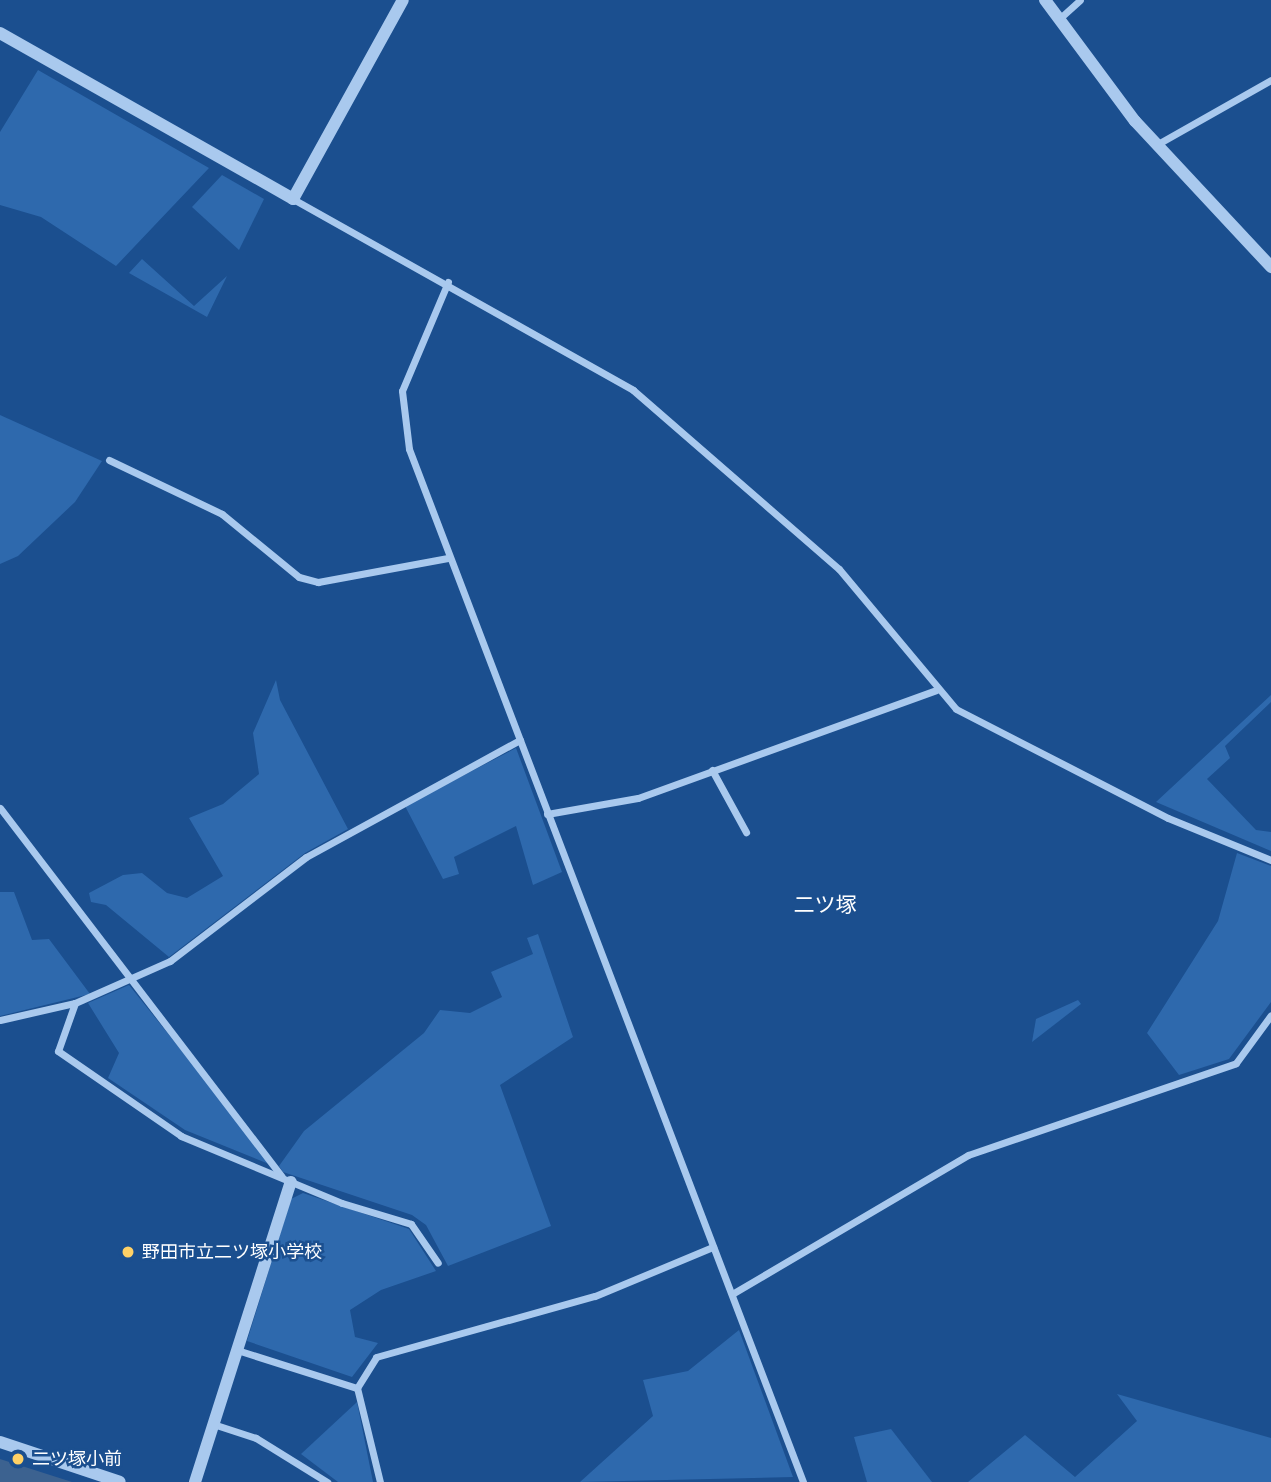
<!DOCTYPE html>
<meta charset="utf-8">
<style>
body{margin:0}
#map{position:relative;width:1271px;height:1482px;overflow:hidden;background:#1b4f8f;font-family:Signika,"Noto Sans JP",sans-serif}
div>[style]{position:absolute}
.green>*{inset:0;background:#2e69ad}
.water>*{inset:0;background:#3c6290}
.minor>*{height:7px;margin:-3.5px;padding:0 3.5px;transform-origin:3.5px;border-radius:3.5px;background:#a9c9ee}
.tertiary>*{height:12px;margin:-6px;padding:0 6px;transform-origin:6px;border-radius:6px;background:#a9c9ee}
.dots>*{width:19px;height:19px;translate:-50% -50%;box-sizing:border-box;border:4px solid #1b4f8f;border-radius:50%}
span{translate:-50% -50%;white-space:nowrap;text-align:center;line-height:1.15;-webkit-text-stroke:5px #1b4f8f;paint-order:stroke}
.poi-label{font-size:18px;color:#fff}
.left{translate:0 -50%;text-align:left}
.quarter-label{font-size:21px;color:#fff}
</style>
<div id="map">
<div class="green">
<i style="clip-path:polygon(38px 70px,209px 168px,116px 266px,41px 217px,0 205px,0 132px)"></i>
<i style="clip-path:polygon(222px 175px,264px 199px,239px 250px,192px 207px)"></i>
<i style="clip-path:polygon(142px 259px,194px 306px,227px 276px,207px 317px,129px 273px)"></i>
<i style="clip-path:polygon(0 415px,102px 461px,75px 502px,18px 556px,0 564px)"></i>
<i style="clip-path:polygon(276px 680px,280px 700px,348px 829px,305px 853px,169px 957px,106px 905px,91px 902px,89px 893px,123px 875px,142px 873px,167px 893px,187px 898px,223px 876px,189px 818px,223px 804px,259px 774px,253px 733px)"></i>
<i style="clip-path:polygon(1271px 695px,1271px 702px,1225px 746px,1230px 758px,1207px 779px,1256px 830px,1271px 832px,1271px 851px,1156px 802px)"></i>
<i style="clip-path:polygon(516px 748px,562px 872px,533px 885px,516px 826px,454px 857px,459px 874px,443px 879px,405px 806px)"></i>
<i style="clip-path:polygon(1237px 853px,1271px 866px,1271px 1002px,1229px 1059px,1179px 1075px,1147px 1033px,1218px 921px)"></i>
<i style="clip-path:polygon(0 892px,14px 892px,32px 940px,49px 939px,90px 994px,0 1016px)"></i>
<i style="clip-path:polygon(538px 934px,573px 1037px,500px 1085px,551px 1226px,448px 1266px,426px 1225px,412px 1215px,283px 1172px,279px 1166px,304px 1131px,424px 1033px,440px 1010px,470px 1013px,502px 997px,491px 972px,533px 954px,527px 938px)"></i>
<i style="clip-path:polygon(129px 985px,206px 1081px,269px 1164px,185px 1130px,108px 1078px,119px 1053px,88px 1003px)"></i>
<i style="clip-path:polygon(1078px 1000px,1081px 1004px,1032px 1042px,1036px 1019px)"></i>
<i style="clip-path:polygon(303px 1193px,409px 1229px,436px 1271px,381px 1290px,350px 1310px,355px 1337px,378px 1343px,352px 1377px,247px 1341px,291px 1199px)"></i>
<i style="clip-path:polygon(739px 1330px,793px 1477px,580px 1482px,653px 1416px,643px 1380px,688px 1371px)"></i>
<i style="clip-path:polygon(1117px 1394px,1271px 1438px,1271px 1482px,968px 1482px,1025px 1435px,1075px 1477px,1137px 1421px)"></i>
<i style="clip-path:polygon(357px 1402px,373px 1482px,338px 1482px,301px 1454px)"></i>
<i style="clip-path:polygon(891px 1429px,932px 1482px,867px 1482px,854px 1437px)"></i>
</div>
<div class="water">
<i style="clip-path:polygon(0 1459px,72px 1482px,0 1482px)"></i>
</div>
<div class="minor">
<i style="left:1059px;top:19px;width:28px;rotate:-42deg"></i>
<i style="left:1156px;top:145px;width:132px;rotate:-29.5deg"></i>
<i style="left:293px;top:199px;width:390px;rotate:29.3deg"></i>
<i style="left:633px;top:390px;width:273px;rotate:41deg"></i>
<i style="left:839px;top:569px;width:182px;rotate:50.1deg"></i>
<i style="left:956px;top:709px;width:238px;rotate:27.2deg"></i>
<i style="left:1168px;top:818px;width:111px;rotate:22.2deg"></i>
<i style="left:448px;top:282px;width:118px;rotate:112.9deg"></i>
<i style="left:402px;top:391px;width:58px;rotate:83.1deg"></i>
<i style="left:409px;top:449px;width:1106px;rotate:69.12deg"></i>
<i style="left:109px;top:460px;width:125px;rotate:25.5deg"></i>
<i style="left:222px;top:514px;width:99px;rotate:39.3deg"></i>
<i style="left:299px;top:577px;width:20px;rotate:15deg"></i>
<i style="left:318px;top:582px;width:132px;rotate:-10.5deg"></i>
<i style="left:712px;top:770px;width:71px;rotate:61.3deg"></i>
<i style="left:0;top:808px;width:464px;rotate:52.6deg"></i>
<i style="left:547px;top:814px;width:92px;rotate:-10deg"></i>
<i style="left:638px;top:798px;width:317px;rotate:-19.9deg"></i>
<i style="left:75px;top:1003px;width:51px;rotate:109.5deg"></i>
<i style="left:58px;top:1051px;width:150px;rotate:34.6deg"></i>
<i style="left:181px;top:1136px;width:174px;rotate:22.6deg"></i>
<i style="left:342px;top:1203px;width:72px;rotate:16.9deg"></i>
<i style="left:411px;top:1224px;width:47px;rotate:55.3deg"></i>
<i style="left:0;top:1020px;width:77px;rotate:-12.8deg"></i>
<i style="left:75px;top:1003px;width:104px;rotate:-23.9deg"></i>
<i style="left:170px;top:961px;width:171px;rotate:-37.4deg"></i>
<i style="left:306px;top:857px;width:244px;rotate:-28.7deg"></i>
<i style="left:732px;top:1294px;width:274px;rotate:-30.5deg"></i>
<i style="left:968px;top:1155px;width:283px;rotate:-18.9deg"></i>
<i style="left:1236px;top:1063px;width:59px;rotate:-53.9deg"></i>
<i style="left:237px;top:1350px;width:126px;rotate:17.6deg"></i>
<i style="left:213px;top:1424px;width:45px;rotate:18deg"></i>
<i style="left:256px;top:1438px;width:84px;rotate:31.8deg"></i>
<i style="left:380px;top:1482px;width:97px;rotate:-103.7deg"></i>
<i style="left:357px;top:1388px;width:36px;rotate:-58deg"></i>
<i style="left:376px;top:1357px;width:227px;rotate:-15.6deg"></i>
<i style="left:595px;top:1296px;width:128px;rotate:-22.6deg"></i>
</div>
<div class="tertiary">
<i style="left:1045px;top:0;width:151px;rotate:53.4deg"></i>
<i style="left:1135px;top:121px;width:200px;rotate:47deg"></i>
<i style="left:0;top:33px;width:337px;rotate:29.5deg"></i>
<i style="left:293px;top:199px;width:227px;rotate:-61.1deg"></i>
<i style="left:0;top:1442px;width:126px;rotate:18.4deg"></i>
<i style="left:195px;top:1482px;width:315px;rotate:-72.3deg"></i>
</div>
<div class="dots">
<i style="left:128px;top:1252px;background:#ffd166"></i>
<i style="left:18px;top:1459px;background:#ffd166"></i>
</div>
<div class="poi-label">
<span class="left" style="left:142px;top:1252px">野田市立二ツ塚小学校</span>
<span class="left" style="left:32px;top:1459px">二ツ塚小前</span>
</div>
<div class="quarter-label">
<span style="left:825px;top:905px">二ツ塚</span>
</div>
</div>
